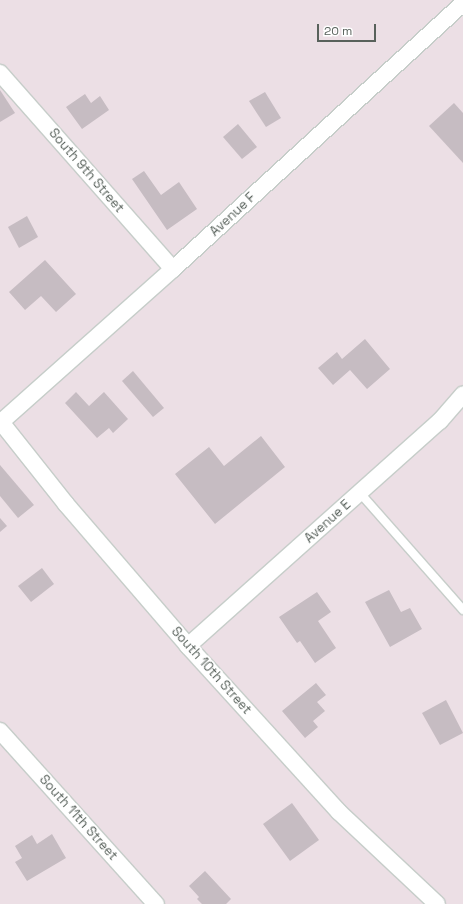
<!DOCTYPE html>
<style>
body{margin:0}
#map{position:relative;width:463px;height:904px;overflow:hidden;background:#ecdfe5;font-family:"Space Grotesk",sans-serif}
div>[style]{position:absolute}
.building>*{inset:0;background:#c6bcc2}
.roads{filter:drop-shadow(1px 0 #c6cdc9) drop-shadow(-1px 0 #c6cdc9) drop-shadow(0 1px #c6cdc9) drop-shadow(0 -1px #c6cdc9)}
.service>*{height:8px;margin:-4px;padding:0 4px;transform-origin:4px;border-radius:4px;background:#fff}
.minor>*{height:16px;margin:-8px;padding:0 8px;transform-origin:8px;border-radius:8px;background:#fff}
span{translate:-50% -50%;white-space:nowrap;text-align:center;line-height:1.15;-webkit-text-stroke:3.5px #fff;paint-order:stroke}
.street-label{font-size:13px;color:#58615b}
.scale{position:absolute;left:317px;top:24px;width:59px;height:18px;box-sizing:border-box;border:2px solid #58615b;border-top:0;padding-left:5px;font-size:12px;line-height:14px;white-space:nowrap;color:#58615b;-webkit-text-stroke:3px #fff;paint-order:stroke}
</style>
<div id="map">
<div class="building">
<i style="clip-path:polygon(0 90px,15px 113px,0 122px)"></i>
<i style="clip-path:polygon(265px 92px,281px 118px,266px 127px,249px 101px)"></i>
<i style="clip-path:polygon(85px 94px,91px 103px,100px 96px,109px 110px,82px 129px,66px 107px)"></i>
<i style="clip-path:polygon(454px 103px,463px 113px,463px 163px,429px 126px)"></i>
<i style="clip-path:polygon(238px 124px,257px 147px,242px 159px,223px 137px)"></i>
<i style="clip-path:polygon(144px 171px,161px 195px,179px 182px,197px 209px,167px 230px,132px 179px)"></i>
<i style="clip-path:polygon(27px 216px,38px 237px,19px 248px,8px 227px)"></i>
<i style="clip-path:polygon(45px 260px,76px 294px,56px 312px,41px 296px,25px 310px,9px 292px)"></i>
<i style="clip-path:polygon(365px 339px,390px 369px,367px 389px,350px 370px,333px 385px,318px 368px,337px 352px,342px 359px)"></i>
<i style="clip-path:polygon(133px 371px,164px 408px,153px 417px,122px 381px)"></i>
<i style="clip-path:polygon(76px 392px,89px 406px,104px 392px,128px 419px,113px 433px,109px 428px,97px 438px,65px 403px)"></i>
<i style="clip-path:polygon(261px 436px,285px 467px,215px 524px,175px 474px,209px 447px,224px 466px)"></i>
<i style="clip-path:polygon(0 465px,34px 505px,18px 518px,0 496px)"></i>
<i style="clip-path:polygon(0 518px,7px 526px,0 532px)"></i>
<i style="clip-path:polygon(42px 568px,54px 584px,31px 602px,18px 586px)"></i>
<i style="clip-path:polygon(389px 590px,401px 612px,410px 608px,422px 629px,390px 647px,365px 602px)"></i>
<i style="clip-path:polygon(317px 592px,331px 612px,318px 621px,336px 648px,315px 663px,300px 641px,297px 643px,279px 617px)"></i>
<i style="clip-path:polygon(316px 683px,326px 695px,317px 702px,325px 711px,313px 721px,318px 727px,305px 738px,282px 711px)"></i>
<i style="clip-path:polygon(446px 700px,463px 733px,440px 745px,422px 713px)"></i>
<i style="clip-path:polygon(292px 803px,319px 840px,290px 861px,263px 824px)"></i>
<i style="clip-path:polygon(52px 834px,66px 858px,27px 881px,15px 862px,22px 858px,15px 846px,32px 835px,37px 844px)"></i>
<i style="clip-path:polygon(205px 871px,231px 899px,226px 904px,202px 904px,197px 899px,199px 897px,189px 886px)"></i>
</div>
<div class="roads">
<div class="service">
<i style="left:360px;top:493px;width:156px;rotate:48.6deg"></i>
</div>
<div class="minor">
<i style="left:0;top:73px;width:261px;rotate:48.6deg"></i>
<i style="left:1px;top:422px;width:105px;rotate:51.6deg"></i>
<i style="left:66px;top:504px;width:187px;rotate:49.3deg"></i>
<i style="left:188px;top:646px;width:224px;rotate:47.7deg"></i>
<i style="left:339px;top:812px;width:134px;rotate:43.2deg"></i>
<i style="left:0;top:423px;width:232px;rotate:-41.7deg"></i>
<i style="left:173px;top:269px;width:394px;rotate:-42.5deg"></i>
<i style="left:188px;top:646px;width:338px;rotate:-41.8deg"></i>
<i style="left:440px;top:421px;width:35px;rotate:-49deg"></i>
<i style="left:0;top:731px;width:233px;rotate:48deg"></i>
</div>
</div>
<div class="street-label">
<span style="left:86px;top:171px;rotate:49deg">South 9th Street</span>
<span style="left:233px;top:215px;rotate:-43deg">Avenue F</span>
<span style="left:328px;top:522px;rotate:-42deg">Avenue E</span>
<span style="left:211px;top:671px;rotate:48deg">South 10th Street</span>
<span style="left:78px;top:818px;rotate:48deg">South 11th Street</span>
</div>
<div class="scale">20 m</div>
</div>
